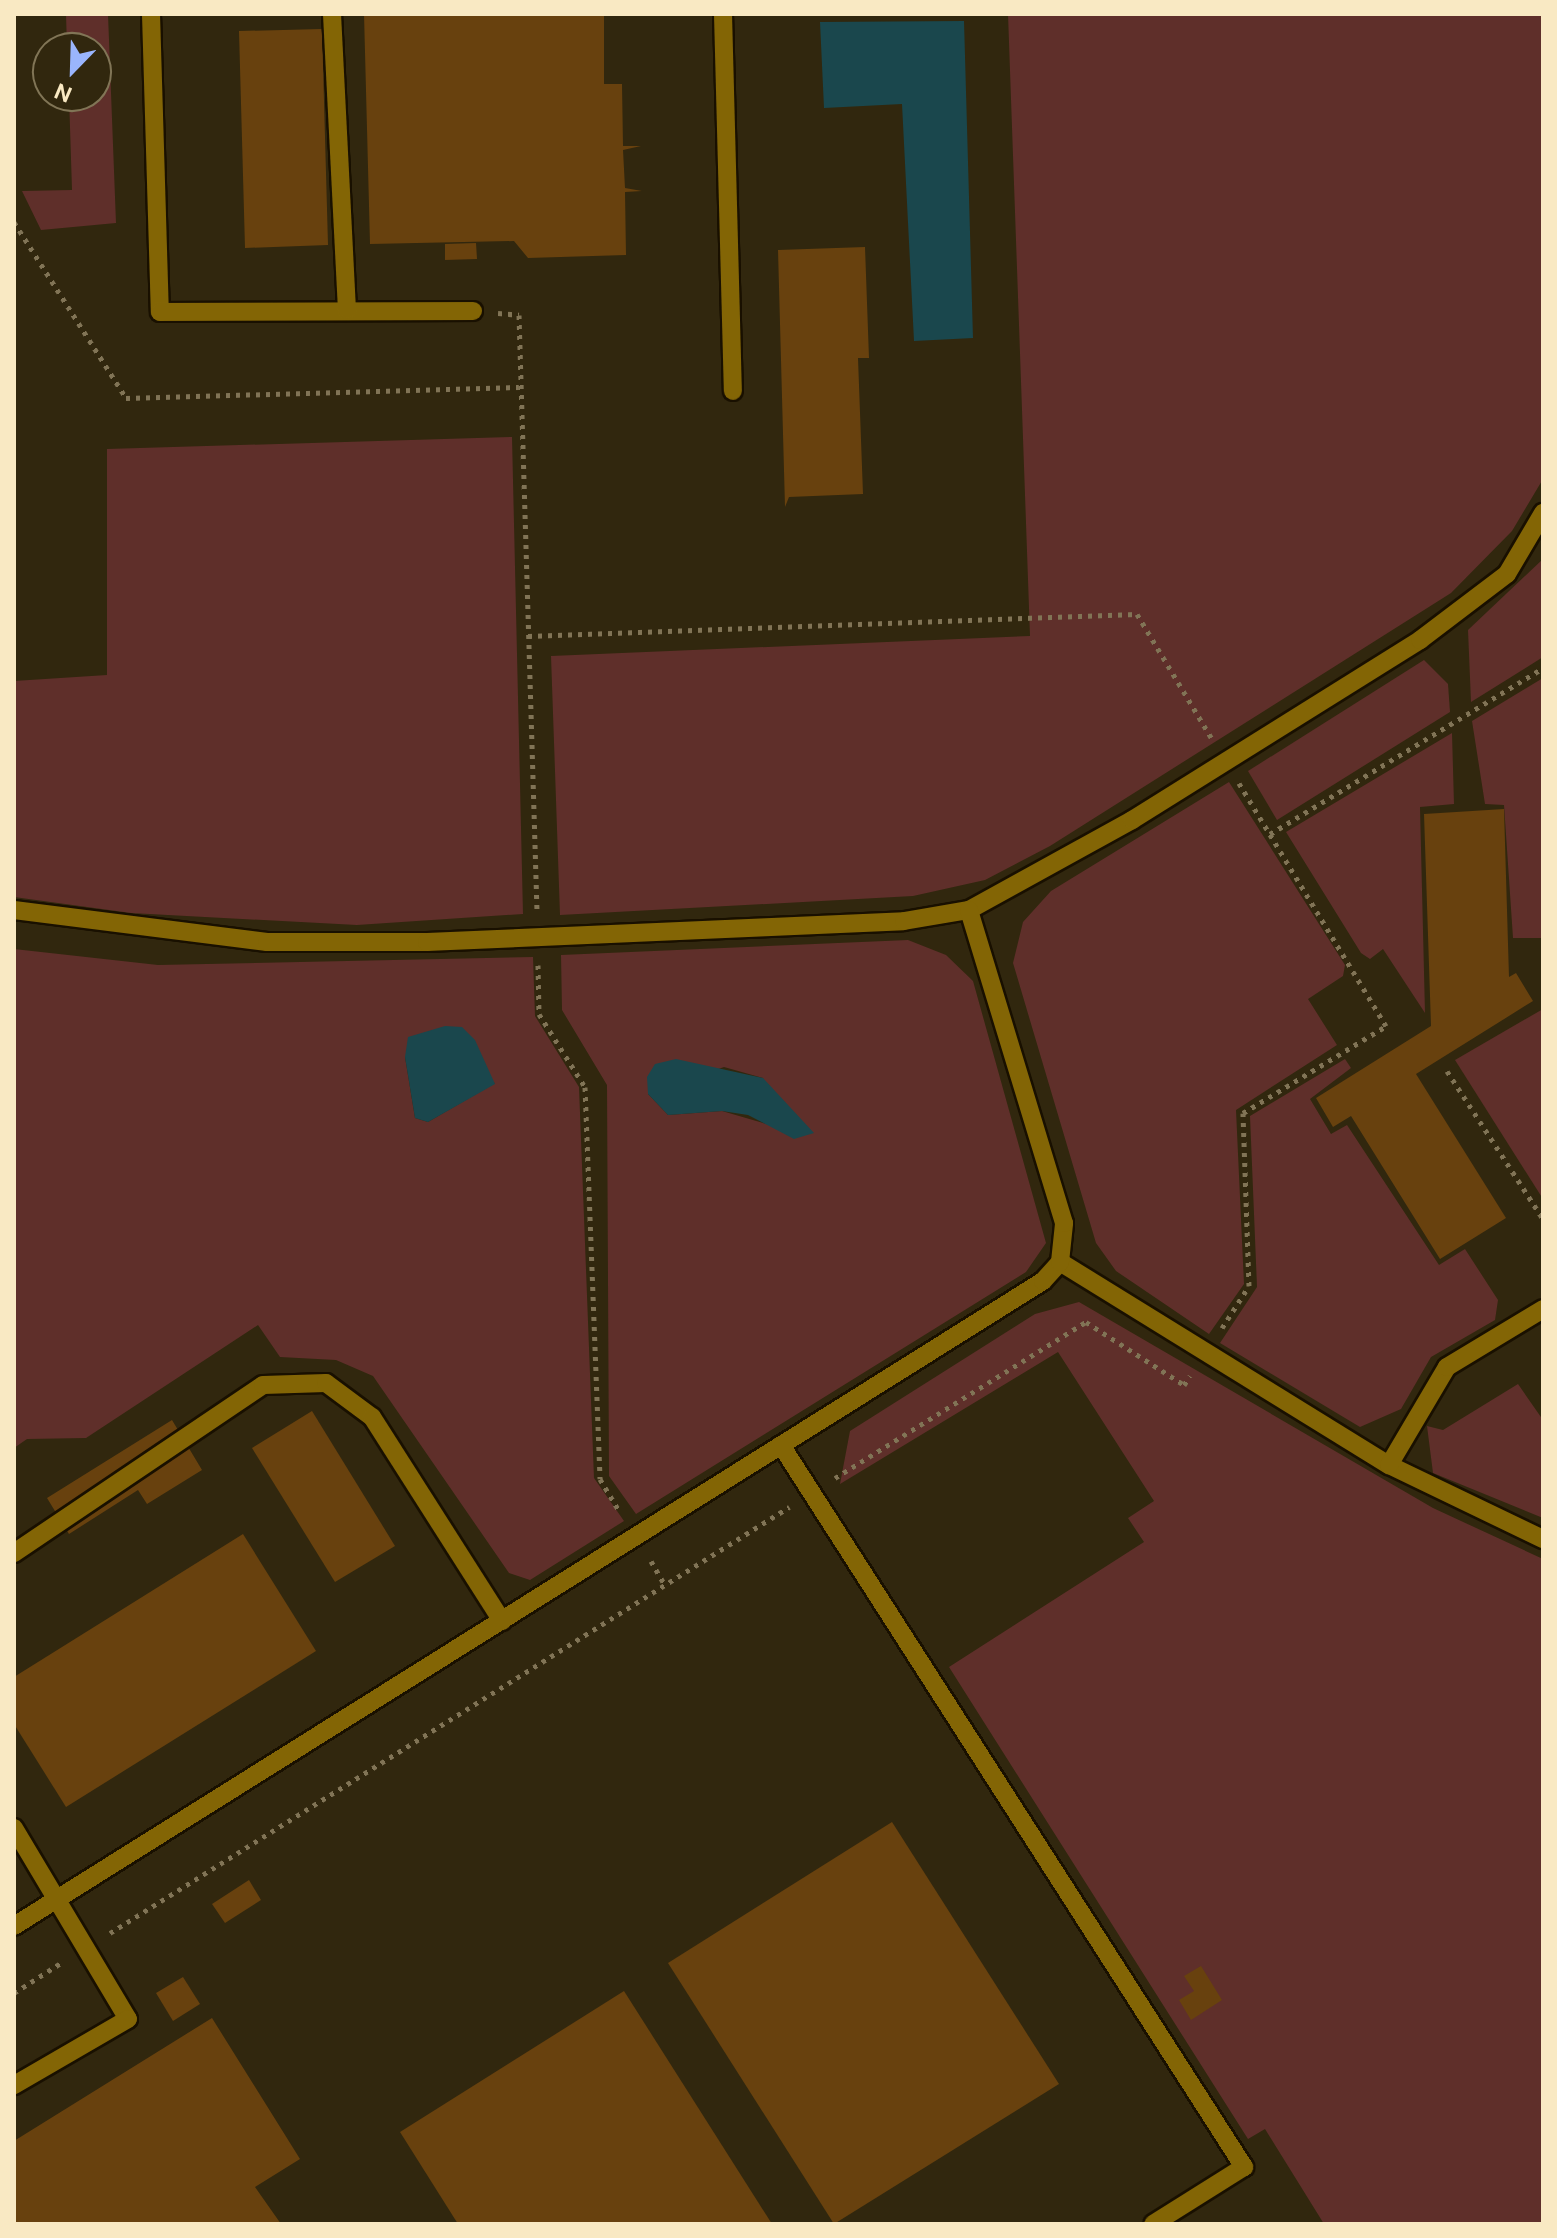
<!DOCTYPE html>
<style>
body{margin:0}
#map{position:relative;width:1557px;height:2238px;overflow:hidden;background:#31270e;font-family:"DM Sans",sans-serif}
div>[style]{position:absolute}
.green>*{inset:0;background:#5f2f2a}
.water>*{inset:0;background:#1a474d}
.building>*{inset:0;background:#68410e}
.path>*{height:5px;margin-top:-2.5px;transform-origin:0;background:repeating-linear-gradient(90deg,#817456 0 4px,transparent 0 10px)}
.roads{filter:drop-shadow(2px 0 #191000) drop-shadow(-2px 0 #191000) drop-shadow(0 2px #191000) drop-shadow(0 -2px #191000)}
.service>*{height:18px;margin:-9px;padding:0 9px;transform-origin:9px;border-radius:9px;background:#836505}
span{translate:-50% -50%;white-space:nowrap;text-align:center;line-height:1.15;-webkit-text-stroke:6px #31270e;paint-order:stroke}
.frame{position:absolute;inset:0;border:16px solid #f9e9c3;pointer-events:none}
.north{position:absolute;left:32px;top:32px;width:80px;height:80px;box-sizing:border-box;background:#31270e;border:2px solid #817556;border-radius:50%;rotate:203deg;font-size:22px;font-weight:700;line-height:32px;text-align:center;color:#f9e9c3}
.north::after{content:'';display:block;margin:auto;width:28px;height:36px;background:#9ab5fd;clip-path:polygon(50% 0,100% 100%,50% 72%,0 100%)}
</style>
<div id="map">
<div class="green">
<i style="clip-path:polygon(66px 14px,108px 14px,116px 223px,41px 230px,22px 191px,72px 190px,69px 96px,96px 96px,96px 48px,67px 48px)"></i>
<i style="clip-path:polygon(1008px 14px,1543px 14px,1543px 479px,1512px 531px,1451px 593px,1050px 846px,985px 880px,913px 896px,560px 915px,551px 656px,1030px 636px)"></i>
<i style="clip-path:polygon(512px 437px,523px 914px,357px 925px,131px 913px,14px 897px,14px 681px,107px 675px,107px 449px)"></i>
<i style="clip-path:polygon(1543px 559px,1543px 657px,1471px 702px,1468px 630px)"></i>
<i style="clip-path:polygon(1424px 660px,1448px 684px,1450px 712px,1277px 820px,1248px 771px)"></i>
<i style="clip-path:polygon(1543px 678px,1543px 938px,1513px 938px,1504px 805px,1485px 804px,1472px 721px)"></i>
<i style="clip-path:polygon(1452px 733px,1454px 804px,1420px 807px,1425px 1013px,1383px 949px,1370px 959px,1361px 953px,1286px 832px)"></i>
<i style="clip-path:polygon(1229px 782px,1345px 965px,1343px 976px,1308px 999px,1337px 1045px,1236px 1110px,1244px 1284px,1209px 1334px,1116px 1271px,1096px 1243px,1013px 963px,1023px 922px,1051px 891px)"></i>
<i style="clip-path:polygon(evenodd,908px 940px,946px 955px,973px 981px,1046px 1243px,1026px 1272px,636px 1514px,609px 1476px,607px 1085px,562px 1010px,561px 955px,908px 940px,724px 1067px,763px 1078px,770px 1125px,722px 1111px,668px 1115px,648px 1094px,724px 1067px)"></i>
<i style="clip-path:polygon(evenodd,14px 949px,158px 965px,533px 957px,535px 1016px,579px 1087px,594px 1478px,624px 1521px,530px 1580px,509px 1573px,373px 1376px,336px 1360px,280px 1357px,258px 1325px,86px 1438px,27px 1439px,14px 1448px,14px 949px,405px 1057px,495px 1083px,428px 1122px,415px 1118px,405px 1057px)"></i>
<i style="clip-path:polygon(1543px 1009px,1543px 1199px,1455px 1060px)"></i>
<i style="clip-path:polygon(1345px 1059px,1351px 1068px,1310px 1099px,1331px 1134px,1347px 1125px,1439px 1265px,1465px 1249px,1498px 1300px,1495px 1320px,1431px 1357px,1401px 1409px,1360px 1427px,1220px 1343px,1257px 1287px,1250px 1116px)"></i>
<i style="clip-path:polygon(1079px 1302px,1433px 1508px,1543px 1559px,1543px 2224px,1324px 2224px,1265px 2129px,1248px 2139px,949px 1667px,1144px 1542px,1128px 1518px,1154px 1501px,1058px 1352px,840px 1484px,850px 1431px,1035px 1314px)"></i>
<i style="clip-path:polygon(1518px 1384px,1543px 1420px,1543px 1518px,1433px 1473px,1427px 1426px,1443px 1430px)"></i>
</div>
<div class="water">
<i style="clip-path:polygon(964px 21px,973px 338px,914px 341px,902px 104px,824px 108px,820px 22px)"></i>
<i style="clip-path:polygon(445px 1026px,462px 1027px,475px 1040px,495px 1084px,428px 1122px,415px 1118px,405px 1057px,408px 1037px)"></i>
<i style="clip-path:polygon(676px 1059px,763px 1078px,814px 1133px,794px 1139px,748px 1115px,722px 1111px,668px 1115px,648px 1094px,647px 1077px,655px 1064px)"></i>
</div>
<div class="building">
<i style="clip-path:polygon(364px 14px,604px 14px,604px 84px,622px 84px,623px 146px,641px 146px,623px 150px,625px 188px,642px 191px,625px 192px,626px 255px,528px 258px,514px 241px,370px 244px)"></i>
<i style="clip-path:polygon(322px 29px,328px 245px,245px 248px,239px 31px)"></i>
<i style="clip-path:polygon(476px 243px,477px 259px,445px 260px,445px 244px)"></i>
<i style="clip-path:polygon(865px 247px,869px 358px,858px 358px,863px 494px,789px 497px,785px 507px,778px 250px)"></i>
<i style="clip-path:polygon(1504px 809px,1509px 977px,1516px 973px,1533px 1001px,1416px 1074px,1506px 1218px,1440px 1259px,1351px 1116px,1333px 1127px,1316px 1098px,1431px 1026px,1424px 814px)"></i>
<i style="clip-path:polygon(312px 1411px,395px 1546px,335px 1582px,252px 1448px)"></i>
<i style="clip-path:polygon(172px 1420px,202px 1470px,147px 1504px,138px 1490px,69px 1534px,47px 1498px)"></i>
<i style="clip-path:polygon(243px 1534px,316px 1651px,66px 1807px,14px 1724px,14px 1677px)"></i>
<i style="clip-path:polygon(892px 1822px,1059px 2084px,834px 2224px,668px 1963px)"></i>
<i style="clip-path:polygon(249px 1880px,261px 1900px,225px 1923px,212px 1904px)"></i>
<i style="clip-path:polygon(1201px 1966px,1222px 2000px,1191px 2020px,1179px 2000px,1194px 1991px,1184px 1976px)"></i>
<i style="clip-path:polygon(183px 1977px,200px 2004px,173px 2021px,156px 1993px)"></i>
<i style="clip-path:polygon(624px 1991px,772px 2224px,458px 2224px,400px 2132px)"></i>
<i style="clip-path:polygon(212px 2018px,300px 2159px,255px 2187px,281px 2224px,14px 2224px,14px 2141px)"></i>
</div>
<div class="path">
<i style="left:14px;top:222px;width:209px;rotate:57.5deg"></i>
<i style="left:126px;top:398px;width:393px;rotate:-1.6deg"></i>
<i style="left:498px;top:313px;width:21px;rotate:5deg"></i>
<i style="left:519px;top:315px;width:596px;rotate:88.27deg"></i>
<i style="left:528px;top:636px;width:609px;rotate:-2.07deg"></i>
<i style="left:1137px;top:614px;width:144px;rotate:59deg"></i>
<i style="left:1270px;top:834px;width:320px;rotate:-31.3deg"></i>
<i style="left:538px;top:965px;width:49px;rotate:88.8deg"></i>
<i style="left:539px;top:1014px;width:86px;rotate:57.8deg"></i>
<i style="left:585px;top:1087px;width:392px;rotate:87.8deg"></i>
<i style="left:600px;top:1479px;width:39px;rotate:59deg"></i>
<i style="left:1447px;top:1071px;width:176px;rotate:57deg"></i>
<i style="left:1222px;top:1328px;width:50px;rotate:-57.3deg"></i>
<i style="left:1249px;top:1286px;width:173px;rotate:-92deg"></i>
<i style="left:1243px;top:1113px;width:167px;rotate:-31.3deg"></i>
<i style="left:1386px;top:1026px;width:284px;rotate:-121.2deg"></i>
<i style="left:835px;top:1478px;width:296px;rotate:-31.9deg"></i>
<i style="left:1086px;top:1322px;width:117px;rotate:32.7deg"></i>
<i style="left:1184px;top:1385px;width:11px;rotate:-56deg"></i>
<i style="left:651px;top:1561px;width:28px;rotate:60deg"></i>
<i style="left:110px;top:1933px;width:802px;rotate:-32.1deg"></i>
<i style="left:14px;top:1993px;width:59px;rotate:-32.6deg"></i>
</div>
<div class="roads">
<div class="service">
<i style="left:151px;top:14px;width:298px;rotate:88.3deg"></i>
<i style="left:160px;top:312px;width:313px;rotate:-0.2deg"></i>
<i style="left:332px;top:14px;width:296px;rotate:87.1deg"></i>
<i style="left:723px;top:14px;width:377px;rotate:88.5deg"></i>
<i style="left:14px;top:910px;width:255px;rotate:7.2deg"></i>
<i style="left:267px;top:942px;width:160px"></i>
<i style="left:427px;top:942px;width:477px;rotate:-2.5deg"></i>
<i style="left:904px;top:921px;width:66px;rotate:-9.6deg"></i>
<i style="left:969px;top:910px;width:186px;rotate:-28.9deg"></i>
<i style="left:1132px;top:820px;width:340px;rotate:-32deg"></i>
<i style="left:1420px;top:640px;width:109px;rotate:-37.2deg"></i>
<i style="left:1507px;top:574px;width:71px;rotate:-59.5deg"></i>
<i style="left:1060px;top:1262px;width:387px;rotate:31.7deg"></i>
<i style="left:1389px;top:1465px;width:171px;rotate:25.7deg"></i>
<i style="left:781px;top:1445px;width:858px;rotate:57.33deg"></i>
<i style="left:1244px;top:2167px;width:107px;rotate:147.9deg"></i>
<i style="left:1389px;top:1465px;width:114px;rotate:-59.4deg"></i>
<i style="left:1447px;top:1367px;width:112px;rotate:-31.1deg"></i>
<i style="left:14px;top:1553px;width:300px;rotate:-34deg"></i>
<i style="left:263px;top:1385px;width:63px;rotate:-1.8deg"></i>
<i style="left:326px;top:1383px;width:57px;rotate:36.5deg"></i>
<i style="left:372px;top:1417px;width:242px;rotate:57.5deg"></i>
<i style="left:14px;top:1828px;width:222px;rotate:59.2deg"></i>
<i style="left:128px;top:2019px;width:132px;rotate:149.9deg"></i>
<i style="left:14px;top:1926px;width:1214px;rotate:-32.08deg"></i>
<i style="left:1043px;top:1281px;width:25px;rotate:-48deg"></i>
<i style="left:1060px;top:1262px;width:39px;rotate:-84deg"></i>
<i style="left:1064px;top:1223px;width:327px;rotate:-106.9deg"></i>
</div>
</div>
<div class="frame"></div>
<div class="north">N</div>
</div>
